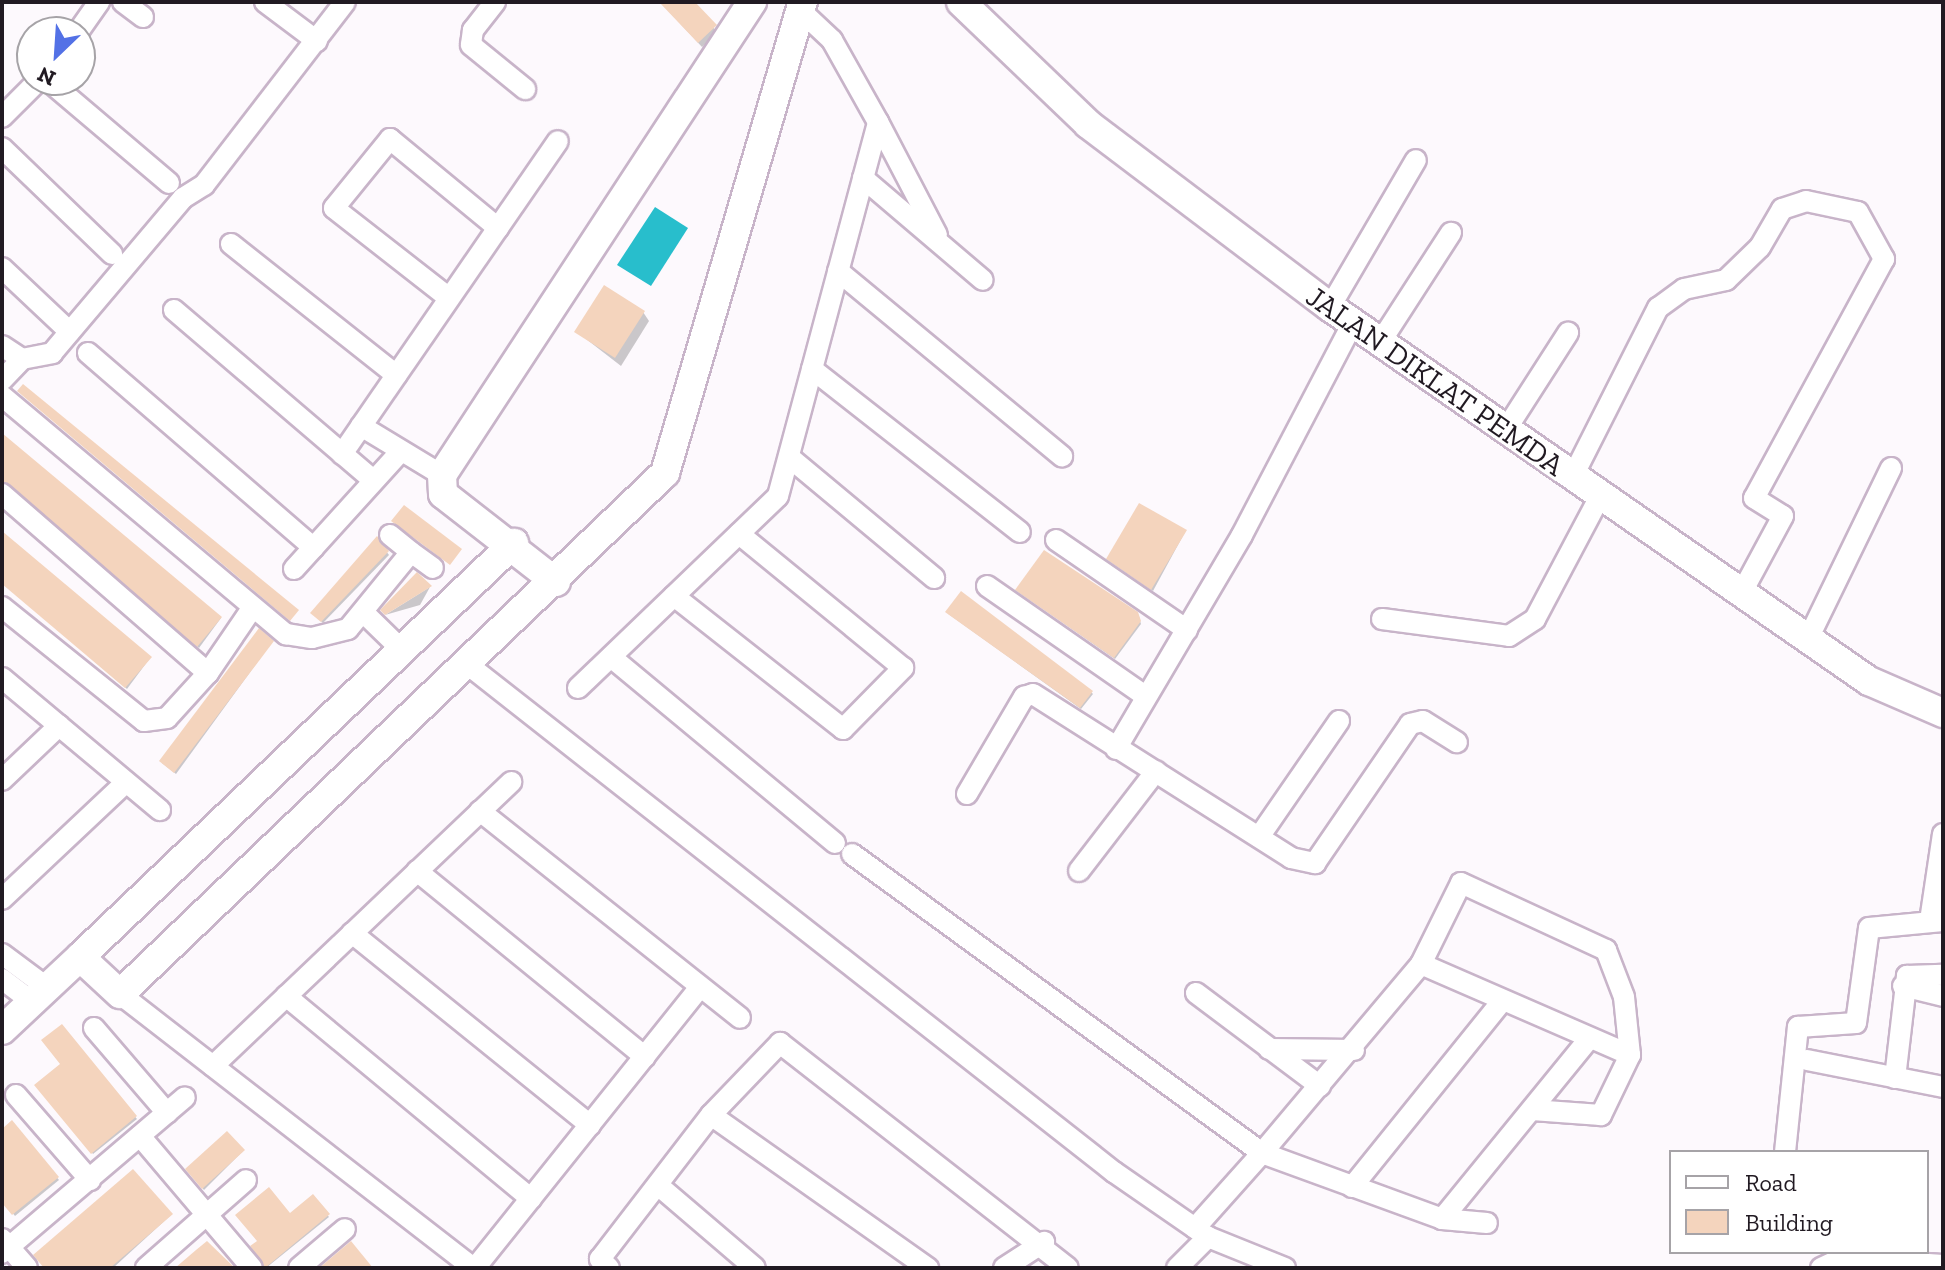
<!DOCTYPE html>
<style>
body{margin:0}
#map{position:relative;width:1945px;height:1270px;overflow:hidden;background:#fdf9fd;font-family:"Zilla Slab",serif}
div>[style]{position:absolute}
.water>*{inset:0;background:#28becc}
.shadow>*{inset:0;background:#0003}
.building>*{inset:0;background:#f4d4bd}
.roads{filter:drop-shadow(2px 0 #c8b4c9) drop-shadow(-2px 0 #c8b4c9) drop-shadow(0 2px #c8b4c9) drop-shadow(0 -2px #c8b4c9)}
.street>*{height:20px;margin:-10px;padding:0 10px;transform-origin:10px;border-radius:10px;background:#fff}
.secondary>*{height:28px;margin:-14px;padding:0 14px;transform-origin:14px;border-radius:14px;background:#fff}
span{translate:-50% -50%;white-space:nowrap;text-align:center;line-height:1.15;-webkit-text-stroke:6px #fff;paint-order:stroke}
.street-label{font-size:30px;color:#211a22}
.frame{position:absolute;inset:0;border:4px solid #211a22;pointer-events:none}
.legend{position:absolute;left:1669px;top:1150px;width:260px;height:104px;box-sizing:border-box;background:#fff;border:2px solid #a6a3a7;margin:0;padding:10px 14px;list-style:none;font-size:24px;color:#211a22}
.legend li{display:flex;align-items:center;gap:16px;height:40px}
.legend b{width:40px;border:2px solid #a6a3a7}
.north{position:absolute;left:16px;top:16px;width:80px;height:80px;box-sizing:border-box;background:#fff;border:2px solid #a6a3a7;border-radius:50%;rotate:205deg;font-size:22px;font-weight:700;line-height:32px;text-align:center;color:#211a22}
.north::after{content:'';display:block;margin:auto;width:28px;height:36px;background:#5371e6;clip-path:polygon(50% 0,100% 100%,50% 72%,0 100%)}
</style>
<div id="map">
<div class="water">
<i style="clip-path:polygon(655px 207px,688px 228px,651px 286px,617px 265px)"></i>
</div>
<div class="shadow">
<i style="clip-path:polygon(660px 2px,691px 2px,718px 33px,702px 47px)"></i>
<i style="clip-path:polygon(643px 312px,649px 321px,621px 366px,577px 332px)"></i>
<i style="clip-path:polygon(2px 436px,221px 618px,199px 648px,2px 481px)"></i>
<i style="clip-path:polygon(1185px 532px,1153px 591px,1110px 561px)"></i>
<i style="clip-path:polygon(2px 533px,150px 658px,127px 689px,2px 583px)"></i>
<i style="clip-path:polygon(377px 539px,389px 555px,323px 623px,314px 615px)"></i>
<i style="clip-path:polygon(430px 587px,420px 605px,385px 615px)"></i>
<i style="clip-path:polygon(1019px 592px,1139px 617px,1141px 624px,1115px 659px)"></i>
<i style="clip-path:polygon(947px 613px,1091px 692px,1093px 694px,1081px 709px)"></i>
<i style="clip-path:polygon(272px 642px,176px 774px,162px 763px)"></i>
<i style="clip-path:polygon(61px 1027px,137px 1119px,93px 1154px,37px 1086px,63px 1065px)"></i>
<i style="clip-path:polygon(12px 1123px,59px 1180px,15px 1216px,2px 1200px,2px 1131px)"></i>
<i style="clip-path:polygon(243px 1151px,204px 1190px,187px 1169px)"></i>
<i style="clip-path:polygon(313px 1197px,329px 1217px,266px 1268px,253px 1246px)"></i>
<i style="clip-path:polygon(171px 1215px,113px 1268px,46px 1268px)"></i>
</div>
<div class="building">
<i style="clip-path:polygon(659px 2px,695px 2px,717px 25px,698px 43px)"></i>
<i style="clip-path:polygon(604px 285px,645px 311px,615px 358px,574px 332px)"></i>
<i style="clip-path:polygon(23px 384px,299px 610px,290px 621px,17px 391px)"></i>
<i style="clip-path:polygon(2px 433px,222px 617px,197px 647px,2px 481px)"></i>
<i style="clip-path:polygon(1139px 503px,1187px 530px,1151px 590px,1106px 559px)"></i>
<i style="clip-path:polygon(404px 505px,462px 549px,450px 565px,391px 521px)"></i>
<i style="clip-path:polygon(2px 531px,152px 657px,125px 688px,2px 584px)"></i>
<i style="clip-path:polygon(377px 536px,389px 551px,321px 622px,310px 613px)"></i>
<i style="clip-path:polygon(1044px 550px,1138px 612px,1141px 621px,1114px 658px,1015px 590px)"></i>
<i style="clip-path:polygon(417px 572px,432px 586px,385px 615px,380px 610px)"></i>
<i style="clip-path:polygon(961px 591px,1093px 691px,1080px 708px,945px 612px)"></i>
<i style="clip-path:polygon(259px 628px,274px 641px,174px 773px,159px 761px)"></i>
<i style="clip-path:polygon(62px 1024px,137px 1116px,91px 1154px,34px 1085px,60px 1064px,41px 1040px)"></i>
<i style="clip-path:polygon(12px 1120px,59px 1177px,12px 1215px,2px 1203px,2px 1129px)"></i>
<i style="clip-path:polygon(227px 1131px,245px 1150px,202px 1189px,185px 1169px)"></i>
<i style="clip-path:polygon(133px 1169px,173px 1214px,110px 1268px,44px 1268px,33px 1255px)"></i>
<i style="clip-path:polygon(269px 1187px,290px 1213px,313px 1194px,330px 1214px,265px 1268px,250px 1246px,257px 1241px,235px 1215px)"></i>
<i style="clip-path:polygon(207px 1241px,235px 1268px,175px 1268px,196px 1250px)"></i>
<i style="clip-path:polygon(351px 1241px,373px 1268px,319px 1268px)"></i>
</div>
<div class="roads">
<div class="street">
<i style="left:123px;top:2px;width:25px;rotate:37deg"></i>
<i style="left:265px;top:2px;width:65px;rotate:36.9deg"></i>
<i style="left:495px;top:2px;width:36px;rotate:128deg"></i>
<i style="left:473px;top:30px;width:15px;rotate:98deg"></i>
<i style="left:471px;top:45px;width:70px;rotate:39.2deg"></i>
<i style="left:78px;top:32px;width:37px;rotate:-55deg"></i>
<i style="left:2px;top:117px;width:51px;rotate:-45deg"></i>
<i style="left:38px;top:81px;width:12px;rotate:5deg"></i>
<i style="left:50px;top:82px;width:156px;rotate:40.3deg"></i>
<i style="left:878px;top:122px;width:127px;rotate:62.4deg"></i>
<i style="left:2px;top:148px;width:153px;rotate:43.9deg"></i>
<i style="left:863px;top:178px;width:157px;rotate:40.4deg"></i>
<i style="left:231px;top:244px;width:211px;rotate:38.4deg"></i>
<i style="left:2px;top:268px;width:93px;rotate:43.3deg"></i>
<i style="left:838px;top:271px;width:291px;rotate:39.6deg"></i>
<i style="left:449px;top:298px;width:146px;rotate:-142deg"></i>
<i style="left:334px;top:208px;width:89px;rotate:-50.9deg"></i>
<i style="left:390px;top:139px;width:140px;rotate:39.5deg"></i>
<i style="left:1330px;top:307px;width:170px;rotate:-59.7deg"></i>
<i style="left:174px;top:310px;width:262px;rotate:40.5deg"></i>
<i style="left:1381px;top:341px;width:129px;rotate:-57.1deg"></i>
<i style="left:2px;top:346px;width:24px;rotate:33deg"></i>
<i style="left:88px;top:353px;width:298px;rotate:40.8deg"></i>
<i style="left:812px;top:369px;width:264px;rotate:38.1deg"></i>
<i style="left:2px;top:380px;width:29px;rotate:-46deg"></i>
<i style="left:22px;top:359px;width:31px;rotate:-11deg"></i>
<i style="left:52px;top:353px;width:203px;rotate:-49.8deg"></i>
<i style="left:183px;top:198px;width:25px;rotate:-32deg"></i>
<i style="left:204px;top:185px;width:231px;rotate:-52.4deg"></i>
<i style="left:2px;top:396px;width:371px;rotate:40deg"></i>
<i style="left:286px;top:634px;width:26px;rotate:9deg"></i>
<i style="left:312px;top:638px;width:37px;rotate:-14deg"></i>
<i style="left:348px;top:629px;width:99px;rotate:-50.7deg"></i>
<i style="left:411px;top:552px;width:27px;rotate:36deg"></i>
<i style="left:361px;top:426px;width:95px;rotate:31.2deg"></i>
<i style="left:1505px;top:431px;width:117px;rotate:-57.3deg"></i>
<i style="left:342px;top:454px;width:380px;rotate:-55.4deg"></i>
<i style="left:789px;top:457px;width:189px;rotate:39.8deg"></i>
<i style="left:1572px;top:478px;width:191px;rotate:-63.2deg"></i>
<i style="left:1658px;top:308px;width:32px;rotate:-36deg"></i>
<i style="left:1684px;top:289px;width:43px;rotate:-12.1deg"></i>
<i style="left:1726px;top:280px;width:47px;rotate:-44.1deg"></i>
<i style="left:1760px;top:247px;width:44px;rotate:-59.9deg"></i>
<i style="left:1782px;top:209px;width:25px;rotate:-18deg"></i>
<i style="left:1806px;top:201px;width:53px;rotate:11.9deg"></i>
<i style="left:1858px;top:212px;width:54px;rotate:61deg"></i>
<i style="left:1884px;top:259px;width:272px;rotate:118.5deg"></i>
<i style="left:1754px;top:498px;width:34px;rotate:32deg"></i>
<i style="left:1783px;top:516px;width:89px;rotate:118.3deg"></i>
<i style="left:2px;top:494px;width:273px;rotate:41deg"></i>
<i style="left:208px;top:673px;width:76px;rotate:-55.7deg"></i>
<i style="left:390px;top:535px;width:27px;rotate:39deg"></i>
<i style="left:1056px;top:540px;width:159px;rotate:34.5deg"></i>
<i style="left:294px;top:569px;width:158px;rotate:-47.8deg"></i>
<i style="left:987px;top:586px;width:193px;rotate:34.8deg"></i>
<i style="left:674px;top:596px;width:215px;rotate:38.2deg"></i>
<i style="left:843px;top:729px;width:86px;rotate:-45.5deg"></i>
<i style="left:903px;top:668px;width:212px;rotate:-140.7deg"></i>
<i style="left:2px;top:607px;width:182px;rotate:38.8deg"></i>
<i style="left:144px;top:721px;width:23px;rotate:-7deg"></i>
<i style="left:167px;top:718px;width:61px;rotate:-47.7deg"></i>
<i style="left:363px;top:612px;width:54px;rotate:44.3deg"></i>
<i style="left:1382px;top:619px;width:128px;rotate:7.6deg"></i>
<i style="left:1509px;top:636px;width:31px;rotate:-33deg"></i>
<i style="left:1535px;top:619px;width:137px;rotate:-62.1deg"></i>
<i style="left:1808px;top:639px;width:190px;rotate:-64.1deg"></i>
<i style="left:611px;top:657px;width:291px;rotate:39.7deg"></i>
<i style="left:467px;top:664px;width:823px;rotate:38.14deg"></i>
<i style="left:1114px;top:1172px;width:114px;rotate:34.7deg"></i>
<i style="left:1208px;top:1237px;width:83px;rotate:21.9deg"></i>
<i style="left:2px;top:678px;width:206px;rotate:39.9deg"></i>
<i style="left:578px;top:688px;width:277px;rotate:-43.8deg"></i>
<i style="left:778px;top:496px;width:387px;rotate:-75deg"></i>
<i style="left:878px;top:122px;width:94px;rotate:-119.3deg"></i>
<i style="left:832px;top:40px;width:42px;rotate:-136.9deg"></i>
<i style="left:1116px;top:749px;width:248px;rotate:-59.5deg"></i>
<i style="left:1242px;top:535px;width:239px;rotate:-62.4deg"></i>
<i style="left:2px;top:780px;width:79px;rotate:-43.5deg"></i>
<i style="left:967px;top:794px;width:113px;rotate:-59.6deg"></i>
<i style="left:1024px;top:697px;width:9px;rotate:-18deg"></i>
<i style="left:1033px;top:694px;width:306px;rotate:32.4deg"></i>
<i style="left:1291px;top:858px;width:25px;rotate:12deg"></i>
<i style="left:1315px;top:863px;width:168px;rotate:-55.6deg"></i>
<i style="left:1410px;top:724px;width:13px;rotate:-13deg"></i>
<i style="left:1423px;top:721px;width:40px;rotate:32deg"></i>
<i style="left:480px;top:811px;width:332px;rotate:38.5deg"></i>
<i style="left:1259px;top:837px;width:141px;rotate:-55.4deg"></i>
<i style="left:852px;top:854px;width:507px;rotate:36.1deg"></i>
<i style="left:1262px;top:1153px;width:247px;rotate:-49.9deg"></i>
<i style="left:1421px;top:964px;width:90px;rotate:-63.7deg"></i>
<i style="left:1461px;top:883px;width:160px;rotate:24.8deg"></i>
<i style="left:1606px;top:950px;width:50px;rotate:69deg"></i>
<i style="left:1624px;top:997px;width:58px;rotate:84.1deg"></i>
<i style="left:417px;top:871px;width:294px;rotate:39.2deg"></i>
<i style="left:1079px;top:871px;width:126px;rotate:-52.4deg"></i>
<i style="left:2px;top:899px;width:170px;rotate:-43.3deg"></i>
<i style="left:1930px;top:921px;width:88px;rotate:-81.5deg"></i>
<i style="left:352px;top:933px;width:306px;rotate:38.9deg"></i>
<i style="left:2px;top:954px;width:54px;rotate:36.7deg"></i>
<i style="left:1421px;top:964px;width:228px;rotate:23.5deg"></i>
<i style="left:1630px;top:1055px;width:67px;rotate:115.8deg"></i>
<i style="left:1601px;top:1115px;width:69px;rotate:-175.9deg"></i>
<i style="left:2px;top:979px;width:34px;rotate:37deg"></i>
<i style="left:1903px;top:986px;width:41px;rotate:14deg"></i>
<i style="left:1196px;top:993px;width:155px;rotate:36.9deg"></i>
<i style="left:120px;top:994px;width:447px;rotate:37.8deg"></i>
<i style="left:286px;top:996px;width:318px;rotate:39.6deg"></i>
<i style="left:94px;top:1028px;width:112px;rotate:49.3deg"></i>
<i style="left:1269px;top:1049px;width:85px;rotate:0.7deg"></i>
<i style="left:1807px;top:1060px;width:139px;rotate:11.2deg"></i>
<i style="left:213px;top:1066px;width:412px;rotate:-43.6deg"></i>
<i style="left:1895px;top:1078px;width:103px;rotate:-83.3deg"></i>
<i style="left:1907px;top:976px;width:36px;rotate:-2deg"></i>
<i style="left:16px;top:1095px;width:113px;rotate:49deg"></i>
<i style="left:711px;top:1115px;width:266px;rotate:35.2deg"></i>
<i style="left:140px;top:1136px;width:173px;rotate:49.7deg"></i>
<i style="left:1785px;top:1152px;width:126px;rotate:-84.1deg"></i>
<i style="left:1798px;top:1027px;width:58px;rotate:-3.9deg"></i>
<i style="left:1856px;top:1023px;width:96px;rotate:-82.2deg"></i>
<i style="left:1869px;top:928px;width:74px;rotate:-5.4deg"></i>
<i style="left:659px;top:1186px;width:126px;rotate:40.5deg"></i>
<i style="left:1352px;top:1187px;width:240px;rotate:-51.1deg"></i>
<i style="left:1442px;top:1219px;width:232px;rotate:-50.8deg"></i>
<i style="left:1195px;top:1228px;width:101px;rotate:-48.2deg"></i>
<i style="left:1262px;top:1153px;width:192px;rotate:20.1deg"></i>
<i style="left:1442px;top:1219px;width:45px;rotate:5.1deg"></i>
<i style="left:2px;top:1239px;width:38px;rotate:49deg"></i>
<i style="left:2px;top:1253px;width:240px;rotate:-40.4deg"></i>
<i style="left:146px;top:1268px;width:133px;rotate:-41.3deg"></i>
<i style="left:299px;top:1268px;width:60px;rotate:-40.3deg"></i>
<i style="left:475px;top:1268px;width:360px;rotate:-51.3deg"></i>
<i style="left:609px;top:1268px;width:13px;rotate:-135deg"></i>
<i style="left:600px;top:1259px;width:182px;rotate:-52.4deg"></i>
<i style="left:711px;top:1115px;width:100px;rotate:-46.2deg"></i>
<i style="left:780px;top:1043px;width:365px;rotate:38deg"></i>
<i style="left:1004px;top:1268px;width:48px;rotate:-33deg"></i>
<i style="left:1177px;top:1268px;width:44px;rotate:-45deg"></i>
<i style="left:1821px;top:1268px;width:23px;rotate:-25deg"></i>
<i style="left:1842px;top:1258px;width:101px;rotate:4deg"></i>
</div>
<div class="secondary">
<i style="left:961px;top:2px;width:176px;rotate:43.8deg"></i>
<i style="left:1088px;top:124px;width:303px;rotate:37.1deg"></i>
<i style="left:1330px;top:307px;width:656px;rotate:34.76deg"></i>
<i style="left:1869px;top:681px;width:81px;rotate:23.4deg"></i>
<i style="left:556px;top:582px;width:143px;rotate:-142.1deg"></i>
<i style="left:443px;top:494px;width:19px;rotate:-93deg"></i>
<i style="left:442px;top:475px;width:566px;rotate:-56.76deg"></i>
<i style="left:80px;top:957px;width:600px;rotate:-43.65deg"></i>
<i style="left:2px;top:1030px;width:107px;rotate:-43.1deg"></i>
<i style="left:80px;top:957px;width:54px;rotate:42.8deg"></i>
<i style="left:120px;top:994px;width:754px;rotate:-43.71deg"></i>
<i style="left:665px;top:473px;width:491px;rotate:-73.7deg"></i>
</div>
</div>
<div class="street-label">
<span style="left:1435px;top:381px;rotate:35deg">JALAN DIKLAT PEMDA</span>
</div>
<div class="frame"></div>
<ul class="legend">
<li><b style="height:10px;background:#fff"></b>Road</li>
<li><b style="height:22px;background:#f4d4bd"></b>Building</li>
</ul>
<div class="north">N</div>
</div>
